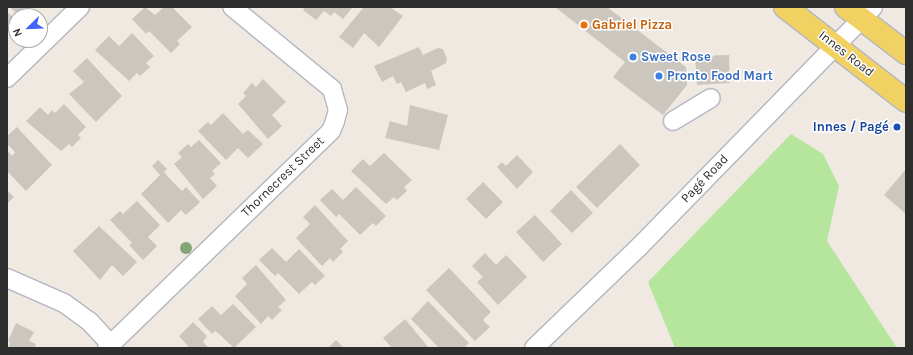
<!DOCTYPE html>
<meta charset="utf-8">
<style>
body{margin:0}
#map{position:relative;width:913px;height:355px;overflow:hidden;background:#efe9e1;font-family:Karla,sans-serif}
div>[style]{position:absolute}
.green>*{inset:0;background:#b6e59e}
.building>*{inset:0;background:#cbc7bf}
.roads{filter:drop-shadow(1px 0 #b4b7c1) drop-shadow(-1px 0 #b4b7c1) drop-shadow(0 1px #b4b7c1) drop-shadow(0 -1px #b4b7c1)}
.minor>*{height:18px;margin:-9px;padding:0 9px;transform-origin:9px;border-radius:9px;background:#fff}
.major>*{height:22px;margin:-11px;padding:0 11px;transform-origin:11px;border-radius:11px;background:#f2d163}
.trees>*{width:12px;height:12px;margin:-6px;border-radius:50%;background:#84a574}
.dots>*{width:11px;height:11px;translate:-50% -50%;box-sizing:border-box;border:2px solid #fff;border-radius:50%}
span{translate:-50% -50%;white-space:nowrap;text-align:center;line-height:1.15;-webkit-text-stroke:3px #fff;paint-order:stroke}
.food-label{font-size:13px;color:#c56008;font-weight:700}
.left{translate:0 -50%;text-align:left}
.street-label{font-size:13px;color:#2e2e2e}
.shop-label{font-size:13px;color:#366cbe;font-weight:700}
.transit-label{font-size:13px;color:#164399;font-weight:700}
.right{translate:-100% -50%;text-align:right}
.frame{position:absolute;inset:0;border:8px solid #2e2e2e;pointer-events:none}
.north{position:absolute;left:8px;top:8px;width:40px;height:40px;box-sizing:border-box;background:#fff;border:1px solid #ababab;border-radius:50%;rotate:247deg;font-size:11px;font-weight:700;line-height:16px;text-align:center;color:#2e2e2e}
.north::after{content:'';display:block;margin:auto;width:14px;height:18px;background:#4264fb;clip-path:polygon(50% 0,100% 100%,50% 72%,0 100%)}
</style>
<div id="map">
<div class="green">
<i style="clip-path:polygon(791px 134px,823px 154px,839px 186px,827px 241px,897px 348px,675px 348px,648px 282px)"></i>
</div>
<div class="building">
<i style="clip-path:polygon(10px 7px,27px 7px,19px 16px)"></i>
<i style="clip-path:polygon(145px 7px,155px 15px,164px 7px,172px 7px,192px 27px,177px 41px,180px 44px,171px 53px,149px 31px,146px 34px,132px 19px)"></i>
<i style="clip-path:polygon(305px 7px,353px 7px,343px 19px,334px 12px,331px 16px,324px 11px,316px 20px,303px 10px)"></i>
<i style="clip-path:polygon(364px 7px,390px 7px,403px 16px,379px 47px,364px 33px,353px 48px,339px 37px)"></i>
<i style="clip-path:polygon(555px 7px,607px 7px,686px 67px,687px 85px,663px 115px,613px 77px,625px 62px)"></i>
<i style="clip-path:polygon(7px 12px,15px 19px,7px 27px)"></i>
<i style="clip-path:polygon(132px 33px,154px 56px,146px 63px,150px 67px,140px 76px,137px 73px,129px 81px,95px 50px,109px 36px,119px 46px)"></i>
<i style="clip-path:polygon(419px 47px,423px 55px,438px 48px,443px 49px,447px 59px,446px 63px,431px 71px,436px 85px,427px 89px,425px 83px,406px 92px,401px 82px,397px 84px,393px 76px,382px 82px,374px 66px)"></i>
<i style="clip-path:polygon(729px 55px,730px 83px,697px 85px,695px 56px)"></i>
<i style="clip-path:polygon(87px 58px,122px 96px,96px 122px,69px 94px,84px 82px,73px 71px)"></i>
<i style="clip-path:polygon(263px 79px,286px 102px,272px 115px,282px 126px,268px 139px,238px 104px,246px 96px,243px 93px,252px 83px,256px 87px)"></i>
<i style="clip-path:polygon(64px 104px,86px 127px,78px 135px,81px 138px,72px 147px,69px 144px,61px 151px,26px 121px,40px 107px,48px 115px,52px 110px,55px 113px)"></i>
<i style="clip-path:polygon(410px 105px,448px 115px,439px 150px,385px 138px,390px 121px,407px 126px)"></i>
<i style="clip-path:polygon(223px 113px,243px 134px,248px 130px,263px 144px,248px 158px,238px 148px,226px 160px,198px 131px,208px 122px,211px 125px)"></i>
<i style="clip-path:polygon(17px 127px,52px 165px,26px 191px,7px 171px,7px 154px,9px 152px,12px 156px,15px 152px,7px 144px,7px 136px)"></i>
<i style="clip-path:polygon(199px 140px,221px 163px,212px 171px,215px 174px,210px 178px,217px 186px,203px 199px,174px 164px,182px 157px,178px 153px,188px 144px,191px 147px)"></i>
<i style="clip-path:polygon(620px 144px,640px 165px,597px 208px,576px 187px)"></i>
<i style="clip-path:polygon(384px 153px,412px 180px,404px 187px,407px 191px,397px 200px,394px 197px,386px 204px,351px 171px,363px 159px,370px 166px)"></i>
<i style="clip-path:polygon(517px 155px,533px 172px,517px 189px,497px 167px,502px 162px,506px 166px)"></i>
<i style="clip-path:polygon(158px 160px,167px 169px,164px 172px,170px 179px,182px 191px,186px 187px,200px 202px,186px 215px,181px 210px,168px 223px,141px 194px,160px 175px,152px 166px)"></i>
<i style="clip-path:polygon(906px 169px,906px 214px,884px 195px)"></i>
<i style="clip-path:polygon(483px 182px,503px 202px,486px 219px,466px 199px)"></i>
<i style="clip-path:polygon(356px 187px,386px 216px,376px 226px,373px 223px,360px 235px,339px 214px,336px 217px,320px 200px,332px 189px,343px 200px)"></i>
<i style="clip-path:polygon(7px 190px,14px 197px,7px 204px)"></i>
<i style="clip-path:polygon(571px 190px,593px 213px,572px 233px,550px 211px)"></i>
<i style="clip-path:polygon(137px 201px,160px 225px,148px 237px,157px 246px,143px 260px,129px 245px,132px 243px,110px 220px,120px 211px,123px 214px)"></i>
<i style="clip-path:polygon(315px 205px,348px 241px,340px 249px,343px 252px,333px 262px,330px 258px,322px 266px,296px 238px,310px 224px,303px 217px)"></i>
<i style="clip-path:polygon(535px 215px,562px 244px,543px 262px,516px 232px)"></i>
<i style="clip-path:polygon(99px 226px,137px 262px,123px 276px,112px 265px,100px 280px,73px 251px)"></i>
<i style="clip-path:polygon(272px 248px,286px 262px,299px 249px,325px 276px,315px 285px,312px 282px,299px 294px,278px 273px,275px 276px,259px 260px)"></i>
<i style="clip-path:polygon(485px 253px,496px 265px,506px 255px,527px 277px,498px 305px,477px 282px,483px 277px,472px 266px)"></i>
<i style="clip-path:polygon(256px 265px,286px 300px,278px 307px,282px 310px,272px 320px,268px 316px,261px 324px,235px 296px,247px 284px,242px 278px)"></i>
<i style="clip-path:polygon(449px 268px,491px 312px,483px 320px,490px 327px,475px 341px,426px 290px)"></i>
<i style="clip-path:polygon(428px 301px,469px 343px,464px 348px,439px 348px,411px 319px)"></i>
<i style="clip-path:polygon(233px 304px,256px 327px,234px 348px,218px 333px,215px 331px,212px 334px,198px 319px,212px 306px,221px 315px)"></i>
<i style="clip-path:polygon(405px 319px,429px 348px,392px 348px,383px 338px)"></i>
<i style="clip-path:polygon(193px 322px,207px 336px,203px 342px,209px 348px,186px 348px,188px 346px,179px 336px)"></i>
<i style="clip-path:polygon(16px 323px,34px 332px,29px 341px,36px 344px,34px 348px,8px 348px,10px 342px,8px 341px)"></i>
<i style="clip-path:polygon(336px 340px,344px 348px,328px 348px)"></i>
</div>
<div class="roads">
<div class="minor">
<i style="left:7px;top:78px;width:102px;rotate:-44.2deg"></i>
<i style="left:673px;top:121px;width:44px;rotate:-31.2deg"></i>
<i style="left:7px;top:278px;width:62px;rotate:23.7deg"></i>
<i style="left:64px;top:303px;width:31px;rotate:36deg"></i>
<i style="left:89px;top:321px;width:33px;rotate:47deg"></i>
<i style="left:107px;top:348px;width:312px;rotate:-44.1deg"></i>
<i style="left:331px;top:131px;width:11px;rotate:-68deg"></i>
<i style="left:335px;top:121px;width:11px;rotate:-75deg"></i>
<i style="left:338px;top:110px;width:22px;rotate:-106deg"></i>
<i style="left:332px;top:89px;width:129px;rotate:-140.6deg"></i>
<i style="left:534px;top:348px;width:146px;rotate:-43.9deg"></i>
<i style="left:639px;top:247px;width:335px;rotate:-45.7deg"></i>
</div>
<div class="major">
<i style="left:785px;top:7px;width:153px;rotate:37.8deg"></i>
<i style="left:846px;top:7px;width:76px;rotate:37.5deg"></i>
</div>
</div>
<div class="trees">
<i style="left:186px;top:248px"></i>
</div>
<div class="dots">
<i style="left:584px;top:25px;background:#e8710a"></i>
<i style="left:633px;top:57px;background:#3f7fe0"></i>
<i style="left:659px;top:76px;background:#3f7fe0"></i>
<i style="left:897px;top:127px;background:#1a4fb4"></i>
</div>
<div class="food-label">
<span class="left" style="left:592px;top:25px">Gabriel Pizza</span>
</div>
<div class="street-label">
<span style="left:846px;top:54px;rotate:38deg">Innes Road</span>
<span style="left:283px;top:177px;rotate:-44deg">Thornecrest Street</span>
<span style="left:705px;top:179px;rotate:-46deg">Pagé Road</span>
</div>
<div class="shop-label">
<span class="left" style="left:641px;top:57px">Sweet Rose</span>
<span class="left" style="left:667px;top:76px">Pronto Food Mart</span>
</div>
<div class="transit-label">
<span class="right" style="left:889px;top:127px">Innes / Pagé</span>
</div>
<div class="frame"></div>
<div class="north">N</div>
</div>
